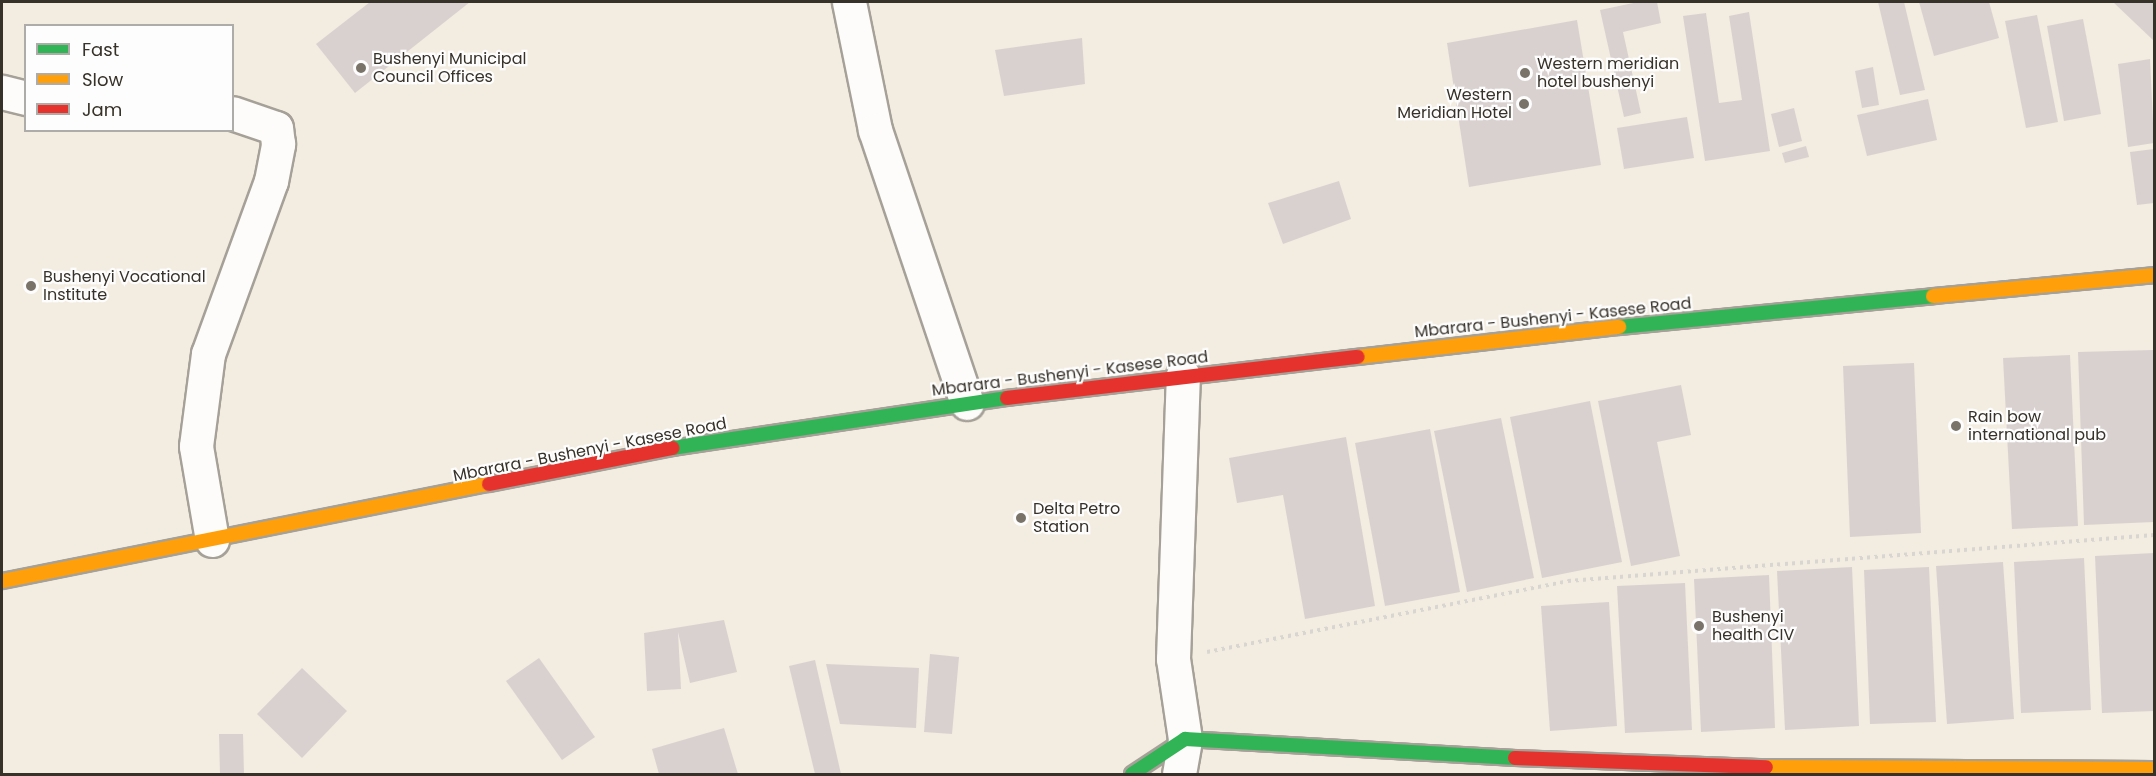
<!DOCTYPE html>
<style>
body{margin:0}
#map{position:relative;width:2156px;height:776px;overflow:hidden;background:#f3ece0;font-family:Poppins,sans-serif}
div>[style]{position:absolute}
.building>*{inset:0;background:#d9d1cf}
.path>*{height:4px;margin-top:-2px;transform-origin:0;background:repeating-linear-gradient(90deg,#d9d6d2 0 3px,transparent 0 7.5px)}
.roads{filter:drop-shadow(2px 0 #a6a198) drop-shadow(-2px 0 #a6a198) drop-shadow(0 2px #a6a198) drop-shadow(0 -2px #a6a198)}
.street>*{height:33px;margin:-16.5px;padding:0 16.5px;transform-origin:16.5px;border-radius:16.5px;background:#fdfcfa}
.fast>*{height:14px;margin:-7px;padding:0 7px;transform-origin:7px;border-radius:7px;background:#30b455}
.slow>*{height:14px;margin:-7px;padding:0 7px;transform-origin:7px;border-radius:7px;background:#ff9f0a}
.jam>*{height:14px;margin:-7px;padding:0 7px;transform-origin:7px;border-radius:7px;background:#e5322d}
.dots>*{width:16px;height:16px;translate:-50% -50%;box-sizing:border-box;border:3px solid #fdfdfd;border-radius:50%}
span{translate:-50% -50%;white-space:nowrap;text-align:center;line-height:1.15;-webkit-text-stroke:4.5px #fdfdfd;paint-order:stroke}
.poi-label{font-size:16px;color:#373229}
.left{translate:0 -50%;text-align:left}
.right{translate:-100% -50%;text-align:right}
.street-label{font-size:16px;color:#373229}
.frame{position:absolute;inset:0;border:3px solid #373229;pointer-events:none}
.legend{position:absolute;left:24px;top:24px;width:210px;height:108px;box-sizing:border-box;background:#fdfdfd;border:2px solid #aeaca8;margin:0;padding:8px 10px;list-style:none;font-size:18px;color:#373229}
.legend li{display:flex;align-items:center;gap:12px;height:30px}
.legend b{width:30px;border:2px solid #aeaca8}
</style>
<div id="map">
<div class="building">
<i style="clip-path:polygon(370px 2px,470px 2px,355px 93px,316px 44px)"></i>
<i style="clip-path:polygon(1638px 2px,1657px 2px,1661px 23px,1623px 32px,1641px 113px,1624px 117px,1600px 10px)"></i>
<i style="clip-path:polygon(1878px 2px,1904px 2px,1925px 90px,1900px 95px)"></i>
<i style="clip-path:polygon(1919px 2px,1989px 2px,1999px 38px,1934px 56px)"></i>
<i style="clip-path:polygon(2113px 2px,2154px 2px,2154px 41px)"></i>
<i style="clip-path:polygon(1749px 12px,1770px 151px,1705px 161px,1683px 16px,1706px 13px,1719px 103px,1742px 100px,1729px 16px)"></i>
<i style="clip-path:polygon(2037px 15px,2058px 122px,2026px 128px,2005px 21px)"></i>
<i style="clip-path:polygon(2083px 19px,2101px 114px,2064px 121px,2047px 26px)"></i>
<i style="clip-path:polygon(1577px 20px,1601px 165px,1469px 187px,1447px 43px)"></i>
<i style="clip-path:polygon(1082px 38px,1085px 84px,1004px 96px,995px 50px)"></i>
<i style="clip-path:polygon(2150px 59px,2154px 143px,2128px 147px,2118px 64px)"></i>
<i style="clip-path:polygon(1873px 67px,1879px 105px,1862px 108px,1855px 71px)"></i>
<i style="clip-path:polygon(1928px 99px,1937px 140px,1867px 156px,1857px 115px)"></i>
<i style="clip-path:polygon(1794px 108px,1802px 141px,1779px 147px,1771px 114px)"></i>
<i style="clip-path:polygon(1687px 117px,1694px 158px,1624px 169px,1617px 128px)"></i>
<i style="clip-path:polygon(1806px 146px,1809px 157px,1785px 163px,1782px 153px)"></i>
<i style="clip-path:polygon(2154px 149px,2154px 203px,2137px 205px,2130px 152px)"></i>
<i style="clip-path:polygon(1339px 181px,1351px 219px,1283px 244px,1268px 203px)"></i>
<i style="clip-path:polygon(2153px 350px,2154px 522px,2084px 525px,2078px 352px)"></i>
<i style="clip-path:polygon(2070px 355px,2078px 526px,2012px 529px,2003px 358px)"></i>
<i style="clip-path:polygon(1914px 363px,1921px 533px,1850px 537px,1843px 366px)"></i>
<i style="clip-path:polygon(1681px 385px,1691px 435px,1657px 442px,1680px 556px,1631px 566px,1598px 401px)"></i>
<i style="clip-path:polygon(1590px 401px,1622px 562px,1542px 578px,1510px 417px)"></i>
<i style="clip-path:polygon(1501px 418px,1534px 578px,1467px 592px,1434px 431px)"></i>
<i style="clip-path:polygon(1430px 429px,1460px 592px,1385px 606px,1355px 443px)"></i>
<i style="clip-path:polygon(1346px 437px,1375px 606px,1305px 619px,1283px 495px,1237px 503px,1229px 458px)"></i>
<i style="clip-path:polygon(2154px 553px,2154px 711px,2102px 713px,2095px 556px)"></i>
<i style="clip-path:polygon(2084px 558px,2091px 710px,2021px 713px,2014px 562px)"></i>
<i style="clip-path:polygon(2003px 562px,2014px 719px,1947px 724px,1936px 566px)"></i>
<i style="clip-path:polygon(1852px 567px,1859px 726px,1785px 730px,1777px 571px)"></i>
<i style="clip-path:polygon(1929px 567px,1936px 722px,1870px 724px,1864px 570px)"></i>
<i style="clip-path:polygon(1769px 575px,1775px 728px,1701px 732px,1694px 579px)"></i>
<i style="clip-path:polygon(1685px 583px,1692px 730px,1625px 733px,1617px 586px)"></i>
<i style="clip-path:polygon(1609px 602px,1617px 726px,1550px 731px,1541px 606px)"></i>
<i style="clip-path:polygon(724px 620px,737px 672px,690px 683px,678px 632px,681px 689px,647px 691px,644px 633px)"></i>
<i style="clip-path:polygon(930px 654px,959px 657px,952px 734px,924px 732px)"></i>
<i style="clip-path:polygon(539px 658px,595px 737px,562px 760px,506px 681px)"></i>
<i style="clip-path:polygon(815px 660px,841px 774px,815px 774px,789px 666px)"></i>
<i style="clip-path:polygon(826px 664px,919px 668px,916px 728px,840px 724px)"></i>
<i style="clip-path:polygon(302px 668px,347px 711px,302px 758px,257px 714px)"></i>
<i style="clip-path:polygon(724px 728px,738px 774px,659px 774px,652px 749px)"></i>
<i style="clip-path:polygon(219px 734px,243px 734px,244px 774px,220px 774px)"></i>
</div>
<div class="path">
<i style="left:1207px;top:652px;width:368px;rotate:-11.1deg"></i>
<i style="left:1568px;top:581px;width:588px;rotate:-4.49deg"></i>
</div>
<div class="roads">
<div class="street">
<i style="left:849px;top:2px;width:131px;rotate:78.5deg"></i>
<i style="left:875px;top:130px;width:288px;rotate:71.4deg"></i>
<i style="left:2px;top:92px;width:25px;rotate:14deg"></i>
<i style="left:212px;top:540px;width:95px;rotate:-99.7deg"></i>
<i style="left:196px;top:446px;width:93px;rotate:-82.6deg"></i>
<i style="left:208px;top:354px;width:184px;rotate:-70deg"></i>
<i style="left:271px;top:181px;width:38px;rotate:-79deg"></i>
<i style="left:278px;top:144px;width:16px;rotate:-97deg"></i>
<i style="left:276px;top:128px;width:46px;rotate:-161.2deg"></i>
<i style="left:1179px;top:774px;width:36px;rotate:-80deg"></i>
<i style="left:1185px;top:739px;width:81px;rotate:-98.5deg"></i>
<i style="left:1173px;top:659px;width:284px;rotate:-88deg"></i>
</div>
<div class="fast">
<i style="left:1619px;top:327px;width:316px;rotate:-5.6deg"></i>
<i style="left:672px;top:448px;width:339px;rotate:-8.5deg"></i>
<i style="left:1132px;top:774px;width:64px;rotate:-33.4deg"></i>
<i style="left:1185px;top:739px;width:331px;rotate:3.3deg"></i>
</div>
<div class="slow">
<i style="left:1933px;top:296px;width:222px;rotate:-5.4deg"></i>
<i style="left:1358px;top:357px;width:263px;rotate:-6.6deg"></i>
<i style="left:2px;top:581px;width:497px;rotate:-11.3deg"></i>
<i style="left:1766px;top:767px;width:388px;rotate:0.3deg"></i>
</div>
<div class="jam">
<i style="left:1007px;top:398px;width:353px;rotate:-6.7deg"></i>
<i style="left:489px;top:484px;width:187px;rotate:-11.1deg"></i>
<i style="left:1515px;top:758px;width:251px;rotate:2.1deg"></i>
</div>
</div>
<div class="dots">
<i style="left:361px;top:68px;background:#797369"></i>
<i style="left:1525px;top:73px;background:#797369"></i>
<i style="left:1524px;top:104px;background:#797369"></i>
<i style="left:31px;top:286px;background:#797369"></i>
<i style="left:1956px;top:426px;background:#797369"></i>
<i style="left:1021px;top:518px;background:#797369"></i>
<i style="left:1699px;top:626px;background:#797369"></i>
</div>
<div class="poi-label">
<span class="left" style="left:373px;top:68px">Bushenyi Municipal<br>Council Offices</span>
<span class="left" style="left:1537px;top:73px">Western meridian<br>hotel bushenyi</span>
<span class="right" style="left:1512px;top:104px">Western<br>Meridian Hotel</span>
<span class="left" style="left:43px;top:286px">Bushenyi Vocational<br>Institute</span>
<span class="left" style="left:1968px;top:426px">Rain bow<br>international pub</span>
<span class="left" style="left:1033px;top:518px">Delta Petro<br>Station</span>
<span class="left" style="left:1712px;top:626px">Bushenyi<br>health CIV</span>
</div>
<div class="street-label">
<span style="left:1553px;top:318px;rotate:-6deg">Mbarara - Bushenyi - Kasese Road</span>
<span style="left:1070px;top:374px;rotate:-7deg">Mbarara - Bushenyi - Kasese Road</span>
<span style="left:590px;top:450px;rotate:-11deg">Mbarara - Bushenyi - Kasese Road</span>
</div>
<div class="frame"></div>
<ul class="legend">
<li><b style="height:8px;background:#30b455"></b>Fast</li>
<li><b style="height:8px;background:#ff9f0a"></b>Slow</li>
<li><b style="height:8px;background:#e5322d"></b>Jam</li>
</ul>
</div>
